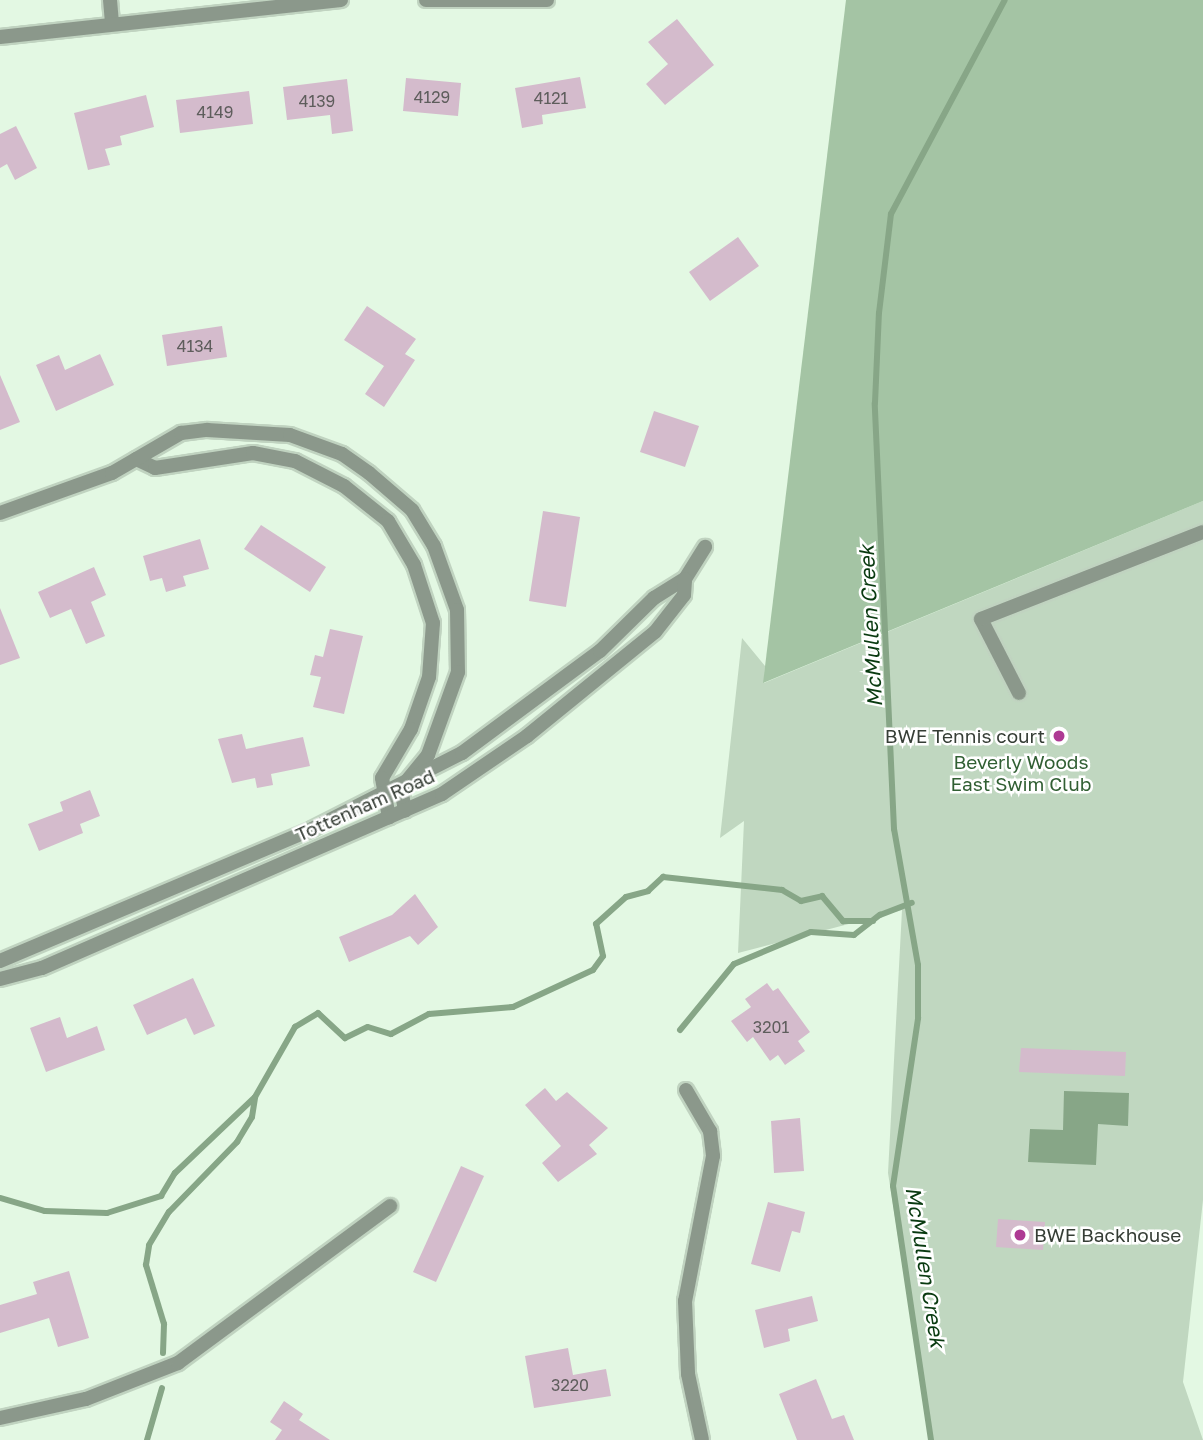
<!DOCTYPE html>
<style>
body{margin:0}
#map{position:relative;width:1203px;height:1440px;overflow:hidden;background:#e3f8e3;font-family:"Golos Text",sans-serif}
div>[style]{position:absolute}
.green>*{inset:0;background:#c0d7c0}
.forest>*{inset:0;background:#a4c4a4}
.water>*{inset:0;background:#87a687}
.stream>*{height:6px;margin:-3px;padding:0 3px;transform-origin:3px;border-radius:3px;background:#87a687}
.building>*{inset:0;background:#d4bbcc}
.roads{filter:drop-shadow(2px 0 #c0d3c0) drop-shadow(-2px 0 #c0d3c0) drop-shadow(0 2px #c0d3c0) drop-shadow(0 -2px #c0d3c0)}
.minor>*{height:14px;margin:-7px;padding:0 7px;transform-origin:7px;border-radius:7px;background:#8b988b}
.dots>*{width:19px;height:19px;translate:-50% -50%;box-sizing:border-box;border:4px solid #fff;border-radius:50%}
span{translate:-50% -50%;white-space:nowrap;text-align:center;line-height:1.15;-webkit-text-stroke:5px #fff;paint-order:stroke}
.number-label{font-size:16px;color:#5e5d5c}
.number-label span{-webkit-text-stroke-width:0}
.poi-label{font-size:19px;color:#363e36}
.right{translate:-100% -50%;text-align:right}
.left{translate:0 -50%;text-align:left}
.park-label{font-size:19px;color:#315f33}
.street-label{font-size:19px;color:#363e36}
.water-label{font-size:21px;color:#093a10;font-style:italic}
</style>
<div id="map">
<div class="green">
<i style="clip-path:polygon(1203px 501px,1203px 1200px,1183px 1382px,1203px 1440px,930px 1440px,888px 1173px,902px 910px,738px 953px,744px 821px,720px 838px,742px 638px,765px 666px,764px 683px)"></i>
</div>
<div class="forest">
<i style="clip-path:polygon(846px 0,1203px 0,1203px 501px,763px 683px)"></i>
</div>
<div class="water">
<i style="clip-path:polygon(1064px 1091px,1129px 1093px,1128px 1126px,1098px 1124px,1096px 1165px,1028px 1162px,1030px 1129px,1063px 1130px)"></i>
</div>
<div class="stream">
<i style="left:680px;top:1030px;width:85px;rotate:-50.7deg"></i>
<i style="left:734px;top:964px;width:83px;rotate:-22.6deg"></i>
<i style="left:811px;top:932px;width:43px;rotate:4deg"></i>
<i style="left:854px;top:935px;width:33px;rotate:-38deg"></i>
<i style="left:880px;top:915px;width:34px;rotate:-21deg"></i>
<i style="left:0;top:1198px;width:47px;rotate:16.1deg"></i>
<i style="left:45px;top:1211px;width:62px;rotate:1.8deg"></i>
<i style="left:107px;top:1213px;width:57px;rotate:-17.5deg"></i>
<i style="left:161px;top:1196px;width:27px;rotate:-59deg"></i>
<i style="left:175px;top:1173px;width:110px;rotate:-43.5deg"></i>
<i style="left:255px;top:1097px;width:81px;rotate:-60.3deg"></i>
<i style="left:295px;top:1027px;width:27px;rotate:-31deg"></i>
<i style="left:318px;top:1013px;width:37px;rotate:43deg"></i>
<i style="left:345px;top:1038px;width:25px;rotate:-26deg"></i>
<i style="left:368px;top:1027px;width:24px;rotate:17deg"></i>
<i style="left:391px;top:1034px;width:43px;rotate:-27.8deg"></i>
<i style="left:429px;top:1014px;width:84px;rotate:-4.8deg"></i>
<i style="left:513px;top:1007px;width:88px;rotate:-24.8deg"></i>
<i style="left:593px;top:970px;width:17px;rotate:-54deg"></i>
<i style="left:603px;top:956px;width:33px;rotate:-102deg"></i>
<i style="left:596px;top:924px;width:40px;rotate:-42deg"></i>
<i style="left:626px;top:897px;width:23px;rotate:-15deg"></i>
<i style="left:648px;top:891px;width:21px;rotate:-43deg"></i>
<i style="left:663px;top:877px;width:120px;rotate:6.2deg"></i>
<i style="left:782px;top:890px;width:22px;rotate:30deg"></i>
<i style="left:801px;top:901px;width:22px;rotate:-13deg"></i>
<i style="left:822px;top:896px;width:33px;rotate:50deg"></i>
<i style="left:843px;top:921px;width:30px"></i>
<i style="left:163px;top:1353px;width:29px;rotate:-88deg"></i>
<i style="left:164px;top:1324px;width:62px;rotate:-107deg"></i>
<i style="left:146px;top:1265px;width:20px;rotate:-81deg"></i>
<i style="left:149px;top:1245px;width:39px;rotate:-59deg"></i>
<i style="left:169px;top:1212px;width:98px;rotate:-45.8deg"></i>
<i style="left:237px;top:1142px;width:29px;rotate:-59deg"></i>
<i style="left:252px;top:1117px;width:20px;rotate:-81deg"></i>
<i style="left:147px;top:1440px;width:54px;rotate:-73.9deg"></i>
<i style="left:931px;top:1440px;width:257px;rotate:-98.5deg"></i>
<i style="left:893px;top:1186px;width:170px;rotate:-81.5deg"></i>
<i style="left:918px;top:1018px;width:53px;rotate:-90deg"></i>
<i style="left:918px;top:965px;width:138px;rotate:-100deg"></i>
<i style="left:894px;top:829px;width:426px;rotate:-92.6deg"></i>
<i style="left:875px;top:403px;width:90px;rotate:-87.5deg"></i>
<i style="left:879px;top:313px;width:100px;rotate:-83.1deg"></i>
<i style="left:891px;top:214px;width:242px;rotate:-62deg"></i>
</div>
<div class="building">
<i style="clip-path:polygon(677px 19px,714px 65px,665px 105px,646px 84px,668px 64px,648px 42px)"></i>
<i style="clip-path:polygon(580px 77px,586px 108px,542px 115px,543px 124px,522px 128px,515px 88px)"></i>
<i style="clip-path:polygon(406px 78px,461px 83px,458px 116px,403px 111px)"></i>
<i style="clip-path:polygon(347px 79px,353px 131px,332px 134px,330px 115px,287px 120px,283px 87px)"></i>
<i style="clip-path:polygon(249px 91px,253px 124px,180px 133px,176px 100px)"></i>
<i style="clip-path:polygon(146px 95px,154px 127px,120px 136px,122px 145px,105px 149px,110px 165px,88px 170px,74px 113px)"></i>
<i style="clip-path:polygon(16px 126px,37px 168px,15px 180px,7px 164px,0 168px,0 134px)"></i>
<i style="clip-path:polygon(738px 237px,759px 266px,710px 301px,689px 272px)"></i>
<i style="clip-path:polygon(367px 306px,416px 339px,405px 354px,415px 360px,384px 407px,365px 394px,384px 366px,344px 340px)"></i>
<i style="clip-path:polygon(222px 326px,227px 357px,167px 366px,162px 335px)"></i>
<i style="clip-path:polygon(100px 354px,114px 385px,56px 411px,36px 365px,59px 355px,65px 370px)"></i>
<i style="clip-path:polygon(0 375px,20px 422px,0 430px)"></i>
<i style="clip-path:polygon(654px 411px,699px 426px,685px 467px,640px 452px)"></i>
<i style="clip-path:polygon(543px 511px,580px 517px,566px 607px,529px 601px)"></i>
<i style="clip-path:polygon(261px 525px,326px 567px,310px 592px,244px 549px)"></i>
<i style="clip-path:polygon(200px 539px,209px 569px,183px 576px,186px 586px,166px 592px,162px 578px,150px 581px,143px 556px)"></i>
<i style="clip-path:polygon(94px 567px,106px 595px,91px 602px,105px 636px,86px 644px,71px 609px,50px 618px,38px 592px)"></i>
<i style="clip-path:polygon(0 608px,20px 658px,0 665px)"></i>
<i style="clip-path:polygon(330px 629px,363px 636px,344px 714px,313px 707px,321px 677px,310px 675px,315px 655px,323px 657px)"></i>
<i style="clip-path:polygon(242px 734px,246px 749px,303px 737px,310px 766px,271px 774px,273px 785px,257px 788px,255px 778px,232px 783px,218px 739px)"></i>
<i style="clip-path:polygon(90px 790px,100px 816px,80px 824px,83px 833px,39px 851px,28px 824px,63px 811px,60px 802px)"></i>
<i style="clip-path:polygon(415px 894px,438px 927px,418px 945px,410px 936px,349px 962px,339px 937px,392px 915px)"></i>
<i style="clip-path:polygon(193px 978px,215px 1026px,194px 1035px,186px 1018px,147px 1035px,133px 1005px)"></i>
<i style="clip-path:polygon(767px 983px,773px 991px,778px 988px,810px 1032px,798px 1041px,805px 1051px,785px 1065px,778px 1055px,770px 1061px,753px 1037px,747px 1042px,731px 1021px,751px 1007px,745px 999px)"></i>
<i style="clip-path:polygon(60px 1017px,67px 1038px,97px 1026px,105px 1050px,46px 1072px,30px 1028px)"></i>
<i style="clip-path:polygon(1021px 1048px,1126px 1052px,1125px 1076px,1019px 1072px)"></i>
<i style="clip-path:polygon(545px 1088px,556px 1101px,567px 1092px,608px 1128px,589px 1145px,597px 1154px,558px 1182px,542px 1163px,561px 1146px,525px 1105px)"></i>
<i style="clip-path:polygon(800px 1118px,804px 1171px,774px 1173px,771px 1121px)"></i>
<i style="clip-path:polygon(461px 1166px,484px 1176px,436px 1282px,413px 1272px)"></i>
<i style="clip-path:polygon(768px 1202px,805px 1212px,800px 1233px,792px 1231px,780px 1272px,751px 1264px)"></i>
<i style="clip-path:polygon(998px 1219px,1045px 1222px,1043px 1250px,996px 1247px)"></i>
<i style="clip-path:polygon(69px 1271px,89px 1338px,58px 1347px,49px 1318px,0 1333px,0 1305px,37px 1294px,33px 1282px)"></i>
<i style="clip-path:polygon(812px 1296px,818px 1321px,788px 1329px,790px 1341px,764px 1348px,755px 1310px)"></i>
<i style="clip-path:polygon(568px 1348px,573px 1375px,606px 1369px,611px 1396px,534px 1408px,525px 1356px)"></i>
<i style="clip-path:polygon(816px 1379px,832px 1419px,844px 1415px,854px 1440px,797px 1440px,779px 1394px)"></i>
<i style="clip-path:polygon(284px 1401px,303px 1414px,299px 1420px,330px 1440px,275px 1440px,282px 1430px,270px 1422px)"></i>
</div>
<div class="roads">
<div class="minor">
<i style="left:110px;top:0;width:22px;rotate:85deg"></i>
<i style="left:426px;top:0;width:121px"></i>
<i style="left:0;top:37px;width:343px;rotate:-6.2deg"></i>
<i style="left:136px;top:459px;width:21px;rotate:25deg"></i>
<i style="left:155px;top:468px;width:99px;rotate:-8.7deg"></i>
<i style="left:253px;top:453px;width:43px;rotate:10.8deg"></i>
<i style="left:295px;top:461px;width:55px;rotate:27deg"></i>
<i style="left:344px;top:486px;width:56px;rotate:38.5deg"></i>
<i style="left:388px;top:521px;width:51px;rotate:59.4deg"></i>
<i style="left:414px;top:565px;width:61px;rotate:71.9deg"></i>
<i style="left:433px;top:623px;width:54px;rotate:94.2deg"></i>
<i style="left:429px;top:677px;width:55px;rotate:109.1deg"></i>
<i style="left:411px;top:729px;width:57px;rotate:120.6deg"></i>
<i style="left:382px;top:778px;width:40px;rotate:80deg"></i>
<i style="left:0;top:513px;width:119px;rotate:-19.7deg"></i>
<i style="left:112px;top:473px;width:80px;rotate:-30.1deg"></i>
<i style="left:181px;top:433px;width:26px;rotate:-7deg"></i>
<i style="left:207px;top:430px;width:83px;rotate:3.4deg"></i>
<i style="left:290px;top:435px;width:55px;rotate:20.1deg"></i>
<i style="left:342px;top:454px;width:33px;rotate:35deg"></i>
<i style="left:369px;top:473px;width:57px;rotate:40.7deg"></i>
<i style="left:412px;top:510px;width:42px;rotate:58.6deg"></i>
<i style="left:434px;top:546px;width:68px;rotate:70.2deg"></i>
<i style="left:457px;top:610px;width:62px;rotate:89.1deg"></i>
<i style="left:458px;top:672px;width:88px;rotate:109.9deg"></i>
<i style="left:428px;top:755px;width:43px;rotate:129.3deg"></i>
<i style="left:401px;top:788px;width:23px;rotate:80deg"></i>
<i style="left:1019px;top:693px;width:83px;rotate:-117.2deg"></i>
<i style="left:981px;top:619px;width:238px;rotate:-21.4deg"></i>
<i style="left:0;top:961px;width:339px;rotate:-22.9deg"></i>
<i style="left:312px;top:829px;width:168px;rotate:-26.9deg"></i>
<i style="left:462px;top:753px;width:172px;rotate:-36.5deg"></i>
<i style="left:600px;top:651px;width:76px;rotate:-44.5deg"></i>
<i style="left:654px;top:598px;width:36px;rotate:-32deg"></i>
<i style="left:685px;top:579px;width:38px;rotate:-58deg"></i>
<i style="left:0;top:979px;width:43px;rotate:-14.7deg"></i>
<i style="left:42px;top:968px;width:436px;rotate:-23.5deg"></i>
<i style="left:442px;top:794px;width:103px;rotate:-34.3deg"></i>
<i style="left:527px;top:736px;width:165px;rotate:-39.1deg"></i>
<i style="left:655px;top:632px;width:47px;rotate:-51.9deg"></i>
<i style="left:684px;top:595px;width:16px;rotate:-86deg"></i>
<i style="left:686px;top:1090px;width:48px;rotate:59.7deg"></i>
<i style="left:710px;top:1131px;width:25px;rotate:83deg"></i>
<i style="left:713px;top:1156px;width:148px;rotate:100.9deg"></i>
<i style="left:685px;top:1301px;width:73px;rotate:87.6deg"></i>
<i style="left:688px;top:1374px;width:67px;rotate:78deg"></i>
<i style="left:0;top:1418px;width:88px;rotate:-12.5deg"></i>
<i style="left:86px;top:1399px;width:99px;rotate:-21.4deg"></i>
<i style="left:178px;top:1363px;width:264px;rotate:-36.5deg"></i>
</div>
</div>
<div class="dots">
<i style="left:1059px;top:736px;background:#ae3a94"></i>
<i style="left:1020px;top:1235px;background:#ae3a94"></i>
</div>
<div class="number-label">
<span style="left:432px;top:97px">4129</span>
<span style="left:551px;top:98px">4121</span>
<span style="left:317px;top:101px">4139</span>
<span style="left:215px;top:112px">4149</span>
<span style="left:195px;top:346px">4134</span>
<span style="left:771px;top:1027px">3201</span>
<span style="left:570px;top:1385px">3220</span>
</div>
<div class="poi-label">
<span class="right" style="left:1045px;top:736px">BWE Tennis court</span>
<span class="left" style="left:1034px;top:1235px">BWE Backhouse</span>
</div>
<div class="park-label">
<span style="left:1021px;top:773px">Beverly Woods<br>East Swim Club</span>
</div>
<div class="street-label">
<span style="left:365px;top:805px;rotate:-24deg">Tottenham Road</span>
</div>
<div class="water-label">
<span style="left:870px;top:626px;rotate:-93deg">McMullen Creek</span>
<span style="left:926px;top:1267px;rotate:81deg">McMullen Creek</span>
</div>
</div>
